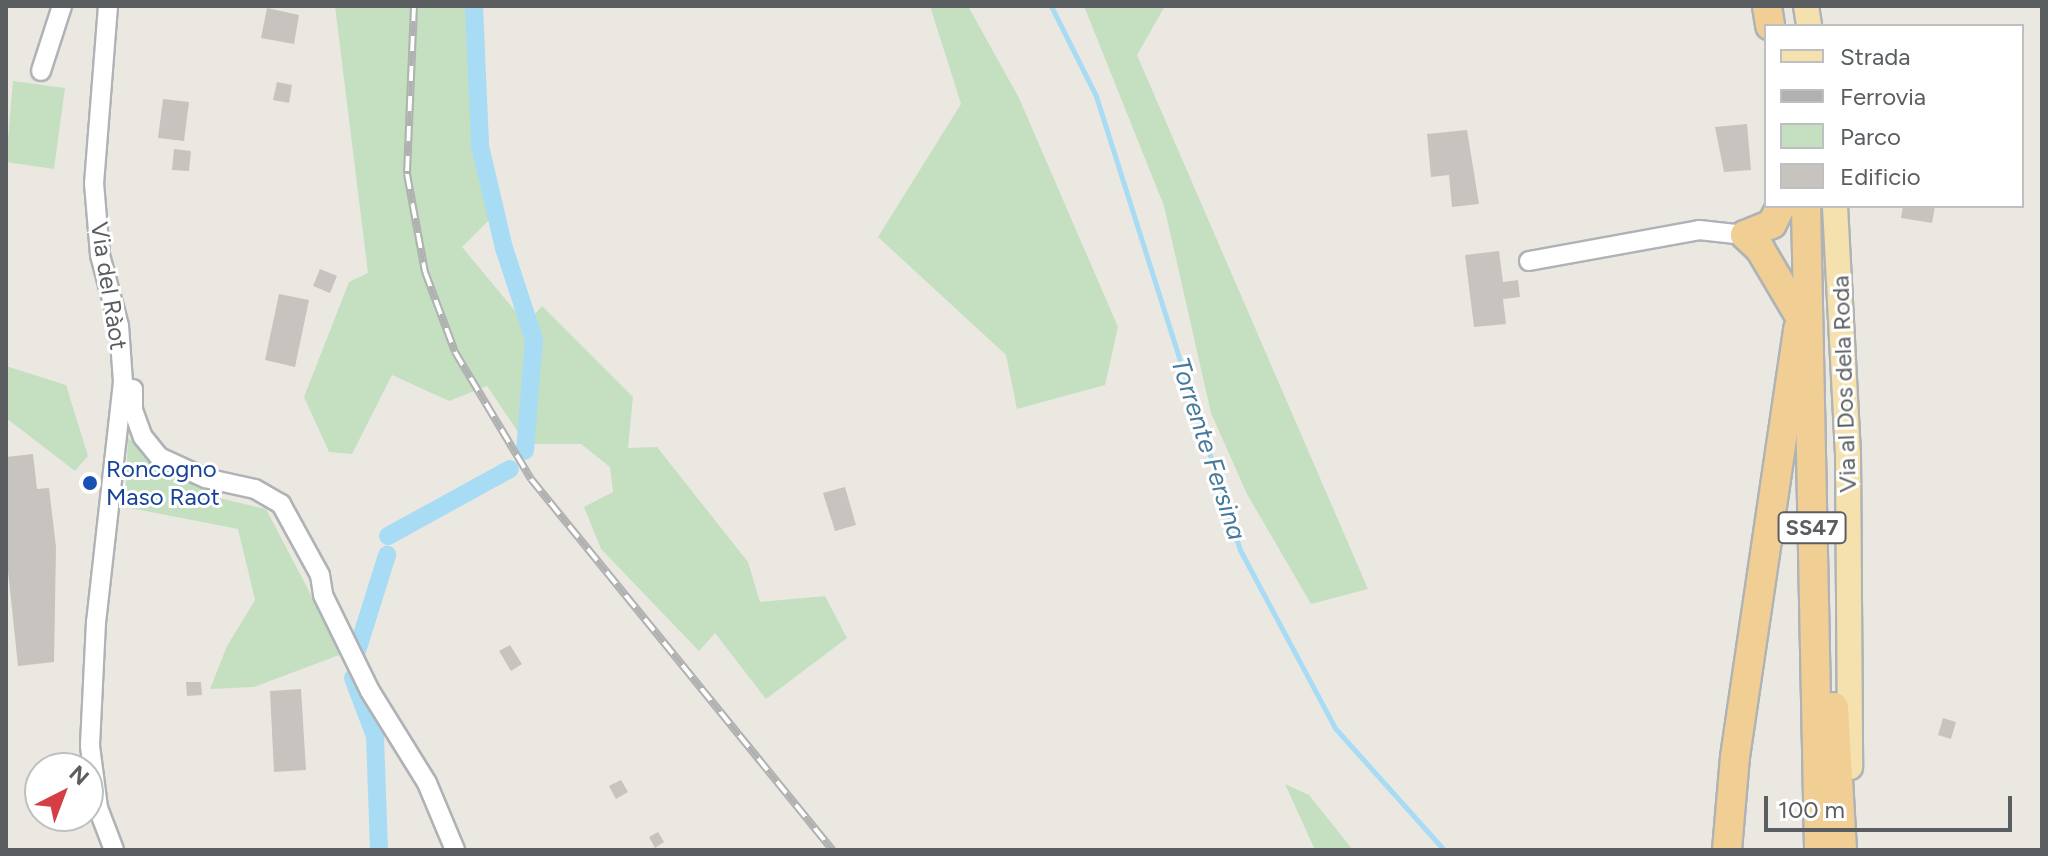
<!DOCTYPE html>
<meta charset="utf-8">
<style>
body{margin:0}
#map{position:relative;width:2048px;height:856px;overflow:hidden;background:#ebe8e2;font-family:Figtree,sans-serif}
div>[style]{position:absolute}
.green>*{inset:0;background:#c4e0c1}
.stream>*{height:5px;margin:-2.5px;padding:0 2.5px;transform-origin:2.5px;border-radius:2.5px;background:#a8dcf5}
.canal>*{height:18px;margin:-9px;padding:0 9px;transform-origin:9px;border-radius:9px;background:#a8dcf5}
.building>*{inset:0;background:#c7c3be}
.roads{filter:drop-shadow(2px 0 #afb3b6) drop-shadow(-2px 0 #afb3b6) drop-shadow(0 2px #afb3b6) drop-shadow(0 -2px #afb3b6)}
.minor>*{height:18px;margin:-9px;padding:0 9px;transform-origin:9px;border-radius:9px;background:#fff}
.major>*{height:24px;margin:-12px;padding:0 12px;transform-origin:12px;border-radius:12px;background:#f5e1ad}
.highway>*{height:28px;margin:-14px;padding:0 14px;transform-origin:14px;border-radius:14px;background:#f0ce94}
.rail>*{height:8px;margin-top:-4px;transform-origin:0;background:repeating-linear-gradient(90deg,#fff 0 15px,#b0b1b1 0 30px);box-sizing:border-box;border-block:2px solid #b0b1b1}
.dots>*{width:22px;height:22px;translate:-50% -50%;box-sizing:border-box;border:4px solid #fff;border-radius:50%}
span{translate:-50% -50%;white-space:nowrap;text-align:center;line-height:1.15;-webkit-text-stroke:6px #fff;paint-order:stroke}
.shield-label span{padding:2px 6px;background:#fff;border:2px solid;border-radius:6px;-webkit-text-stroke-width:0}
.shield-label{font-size:22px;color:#5a5e61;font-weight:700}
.street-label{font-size:24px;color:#5a5e61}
.transit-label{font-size:24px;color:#164399}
.left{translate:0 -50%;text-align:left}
.water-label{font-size:26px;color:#467a9c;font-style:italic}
.frame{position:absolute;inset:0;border:8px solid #5a5e61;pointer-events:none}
.legend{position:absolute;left:1764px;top:24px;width:260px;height:184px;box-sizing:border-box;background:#fff;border:2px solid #bdbfc0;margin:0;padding:10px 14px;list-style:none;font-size:24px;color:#5a5e61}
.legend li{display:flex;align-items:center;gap:16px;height:40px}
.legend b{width:40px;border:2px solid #bdbfc0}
.north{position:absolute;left:24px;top:752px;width:80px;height:80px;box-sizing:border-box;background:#fff;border:2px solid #bdbfc0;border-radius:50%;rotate:42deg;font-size:22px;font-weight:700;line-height:32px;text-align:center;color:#5a5e61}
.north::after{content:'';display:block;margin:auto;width:28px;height:36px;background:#d53e44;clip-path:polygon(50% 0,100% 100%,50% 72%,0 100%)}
.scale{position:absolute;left:1764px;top:796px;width:248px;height:36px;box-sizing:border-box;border:4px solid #5a5e61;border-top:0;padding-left:10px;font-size:24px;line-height:28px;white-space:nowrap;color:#5a5e61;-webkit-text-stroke:6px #fff;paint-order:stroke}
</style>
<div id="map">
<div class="green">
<i style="clip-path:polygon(335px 6px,475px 6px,473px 135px,492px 217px,462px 247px,526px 324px,542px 306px,633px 397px,628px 448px,657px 447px,748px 562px,760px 602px,825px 596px,847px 638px,766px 699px,715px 633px,699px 651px,601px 549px,584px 507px,613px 492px,610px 467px,581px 444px,526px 444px,487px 386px,449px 401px,392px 375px,352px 454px,329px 452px,304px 397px,349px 282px,368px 273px)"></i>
<i style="clip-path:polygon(930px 6px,968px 6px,1019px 98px,1118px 327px,1105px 385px,1017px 409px,1006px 355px,878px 237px,961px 104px)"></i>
<i style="clip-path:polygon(1084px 6px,1165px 6px,1137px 55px,1368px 589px,1311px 604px,1247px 494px,1211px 413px,1164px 206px)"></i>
<i style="clip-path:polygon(13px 81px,65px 88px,54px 169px,6px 162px)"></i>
<i style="clip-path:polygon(6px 366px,66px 385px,88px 456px,75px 471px,6px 418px)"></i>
<i style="clip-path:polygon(128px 438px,215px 497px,266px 509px,342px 654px,254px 687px,210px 689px,227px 646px,255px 600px,238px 529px,125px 507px)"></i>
<i style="clip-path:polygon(1285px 784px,1309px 795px,1353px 850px,1315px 850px)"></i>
</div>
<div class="stream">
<i style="left:1051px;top:6px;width:101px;rotate:63.4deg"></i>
<i style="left:1096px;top:96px;width:476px;rotate:72.4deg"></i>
<i style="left:1240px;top:550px;width:202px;rotate:61.9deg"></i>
<i style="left:1335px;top:728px;width:164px;rotate:48.2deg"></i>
</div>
<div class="canal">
<i style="left:474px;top:6px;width:140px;rotate:87.5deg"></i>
<i style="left:480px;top:146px;width:105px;rotate:76.8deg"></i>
<i style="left:504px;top:248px;width:96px;rotate:71.8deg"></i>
<i style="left:534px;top:339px;width:112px;rotate:94.6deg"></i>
<i style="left:388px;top:536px;width:139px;rotate:-28.8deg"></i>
<i style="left:357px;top:651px;width:101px;rotate:-72.6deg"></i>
<i style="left:353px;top:678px;width:62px;rotate:69.2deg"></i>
<i style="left:375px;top:736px;width:114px;rotate:88deg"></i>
</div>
<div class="building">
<i style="clip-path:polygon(267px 8px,299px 15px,294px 44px,261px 38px)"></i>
<i style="clip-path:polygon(277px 82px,292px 85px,289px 103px,273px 100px)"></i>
<i style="clip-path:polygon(163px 99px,189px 102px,184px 141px,158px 138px)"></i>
<i style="clip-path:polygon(1747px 124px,1751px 170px,1724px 172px,1715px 127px)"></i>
<i style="clip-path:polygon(1467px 130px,1479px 204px,1452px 207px,1449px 175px,1431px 177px,1427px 134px)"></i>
<i style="clip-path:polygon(174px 149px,191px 151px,189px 171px,172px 170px)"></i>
<i style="clip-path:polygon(1903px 206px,1935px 206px,1932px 223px,1901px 218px)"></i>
<i style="clip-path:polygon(1499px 251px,1503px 282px,1518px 280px,1520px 297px,1503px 299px,1506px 324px,1474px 327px,1465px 255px)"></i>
<i style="clip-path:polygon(320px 269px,337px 276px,330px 293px,313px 286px)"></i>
<i style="clip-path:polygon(279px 294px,309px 300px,295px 367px,265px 360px)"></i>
<i style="clip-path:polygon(33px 454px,37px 489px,49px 488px,56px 547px,54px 662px,18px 666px,6px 552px,6px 457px)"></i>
<i style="clip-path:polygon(845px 487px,856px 525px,835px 531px,823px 493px)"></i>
<i style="clip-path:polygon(510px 645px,522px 664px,511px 671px,499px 651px)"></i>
<i style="clip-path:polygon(186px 682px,201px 682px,202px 695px,187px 696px)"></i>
<i style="clip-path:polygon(301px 689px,306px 770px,274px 772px,270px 691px)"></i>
<i style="clip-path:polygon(1943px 718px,1956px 722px,1951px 739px,1938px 735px)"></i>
<i style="clip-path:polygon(621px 780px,628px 792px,616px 799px,609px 786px)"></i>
<i style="clip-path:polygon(658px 832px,664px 842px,655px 848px,649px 837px)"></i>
</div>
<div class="roads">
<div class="minor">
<i style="left:108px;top:6px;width:178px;rotate:94.5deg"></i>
<i style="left:94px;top:183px;width:72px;rotate:85.2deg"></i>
<i style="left:100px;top:255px;width:73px;rotate:75deg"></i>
<i style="left:119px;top:326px;width:56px;rotate:85.9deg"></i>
<i style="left:123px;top:382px;width:242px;rotate:96.4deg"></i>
<i style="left:96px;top:622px;width:124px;rotate:92.8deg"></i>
<i style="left:90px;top:746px;width:63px;rotate:82.6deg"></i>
<i style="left:98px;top:808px;width:45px;rotate:69.1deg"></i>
<i style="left:41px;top:71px;width:68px;rotate:-72.1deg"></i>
<i style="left:1529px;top:261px;width:173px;rotate:-10.3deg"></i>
<i style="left:1699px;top:230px;width:46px;rotate:6.2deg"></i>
<i style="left:133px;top:389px;width:21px;rotate:90deg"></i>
<i style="left:133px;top:410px;width:29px;rotate:70deg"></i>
<i style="left:143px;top:437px;width:26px;rotate:51deg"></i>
<i style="left:159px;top:457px;width:51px;rotate:24.5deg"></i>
<i style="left:205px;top:478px;width:51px;rotate:12.4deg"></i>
<i style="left:255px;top:489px;width:30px;rotate:30deg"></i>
<i style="left:281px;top:504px;width:81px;rotate:61.2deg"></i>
<i style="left:320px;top:575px;width:20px;rotate:81deg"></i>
<i style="left:323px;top:595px;width:107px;rotate:63.9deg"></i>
<i style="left:370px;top:691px;width:108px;rotate:58.2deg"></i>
<i style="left:427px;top:783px;width:73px;rotate:67.3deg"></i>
</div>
<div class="major">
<i style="left:1806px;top:6px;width:20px;rotate:81deg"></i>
<i style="left:1835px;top:206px;width:248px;rotate:87deg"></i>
<i style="left:1848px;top:454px;width:313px;rotate:89.6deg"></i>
</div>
<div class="highway">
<i style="left:1767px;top:6px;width:20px;rotate:81deg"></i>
<i style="left:1781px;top:206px;width:20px;rotate:117deg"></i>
<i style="left:1772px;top:224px;width:29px;rotate:158deg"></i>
<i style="left:1745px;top:235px;width:21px;rotate:43deg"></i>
<i style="left:1760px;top:249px;width:77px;rotate:59.4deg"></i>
<i style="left:1806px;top:206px;width:644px;rotate:88.84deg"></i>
<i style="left:1834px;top:707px;width:143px;rotate:86.8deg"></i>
<i style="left:1727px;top:850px;width:93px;rotate:-85.1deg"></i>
<i style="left:1735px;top:757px;width:433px;rotate:-81.6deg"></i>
</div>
</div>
<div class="rail">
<i style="left:414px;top:6px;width:168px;rotate:92.4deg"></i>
<i style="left:407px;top:174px;width:100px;rotate:79.6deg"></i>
<i style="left:425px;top:272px;width:85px;rotate:69.4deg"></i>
<i style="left:455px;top:352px;width:148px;rotate:59.1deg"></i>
<i style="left:531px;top:479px;width:478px;rotate:50.9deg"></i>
</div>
<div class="dots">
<i style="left:90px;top:483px;background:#1a4fb4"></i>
</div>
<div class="shield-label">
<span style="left:1812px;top:528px">SS47</span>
</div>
<div class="street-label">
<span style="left:109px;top:286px;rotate:81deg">Via del Ràot</span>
<span style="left:1844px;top:384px;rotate:-92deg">Via al Dos dela Roda</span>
</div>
<div class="transit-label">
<span class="left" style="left:106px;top:483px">Roncogno<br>Maso Raot</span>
</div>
<div class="water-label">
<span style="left:1208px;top:449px;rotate:72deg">Torrente Fersina</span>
</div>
<div class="frame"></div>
<ul class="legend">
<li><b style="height:10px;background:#f5e1ad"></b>Strada</li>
<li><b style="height:10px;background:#b0b1b1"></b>Ferrovia</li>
<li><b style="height:22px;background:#c4e0c1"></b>Parco</li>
<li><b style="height:22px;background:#c7c3be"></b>Edificio</li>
</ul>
<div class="north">N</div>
<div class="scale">100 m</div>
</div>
